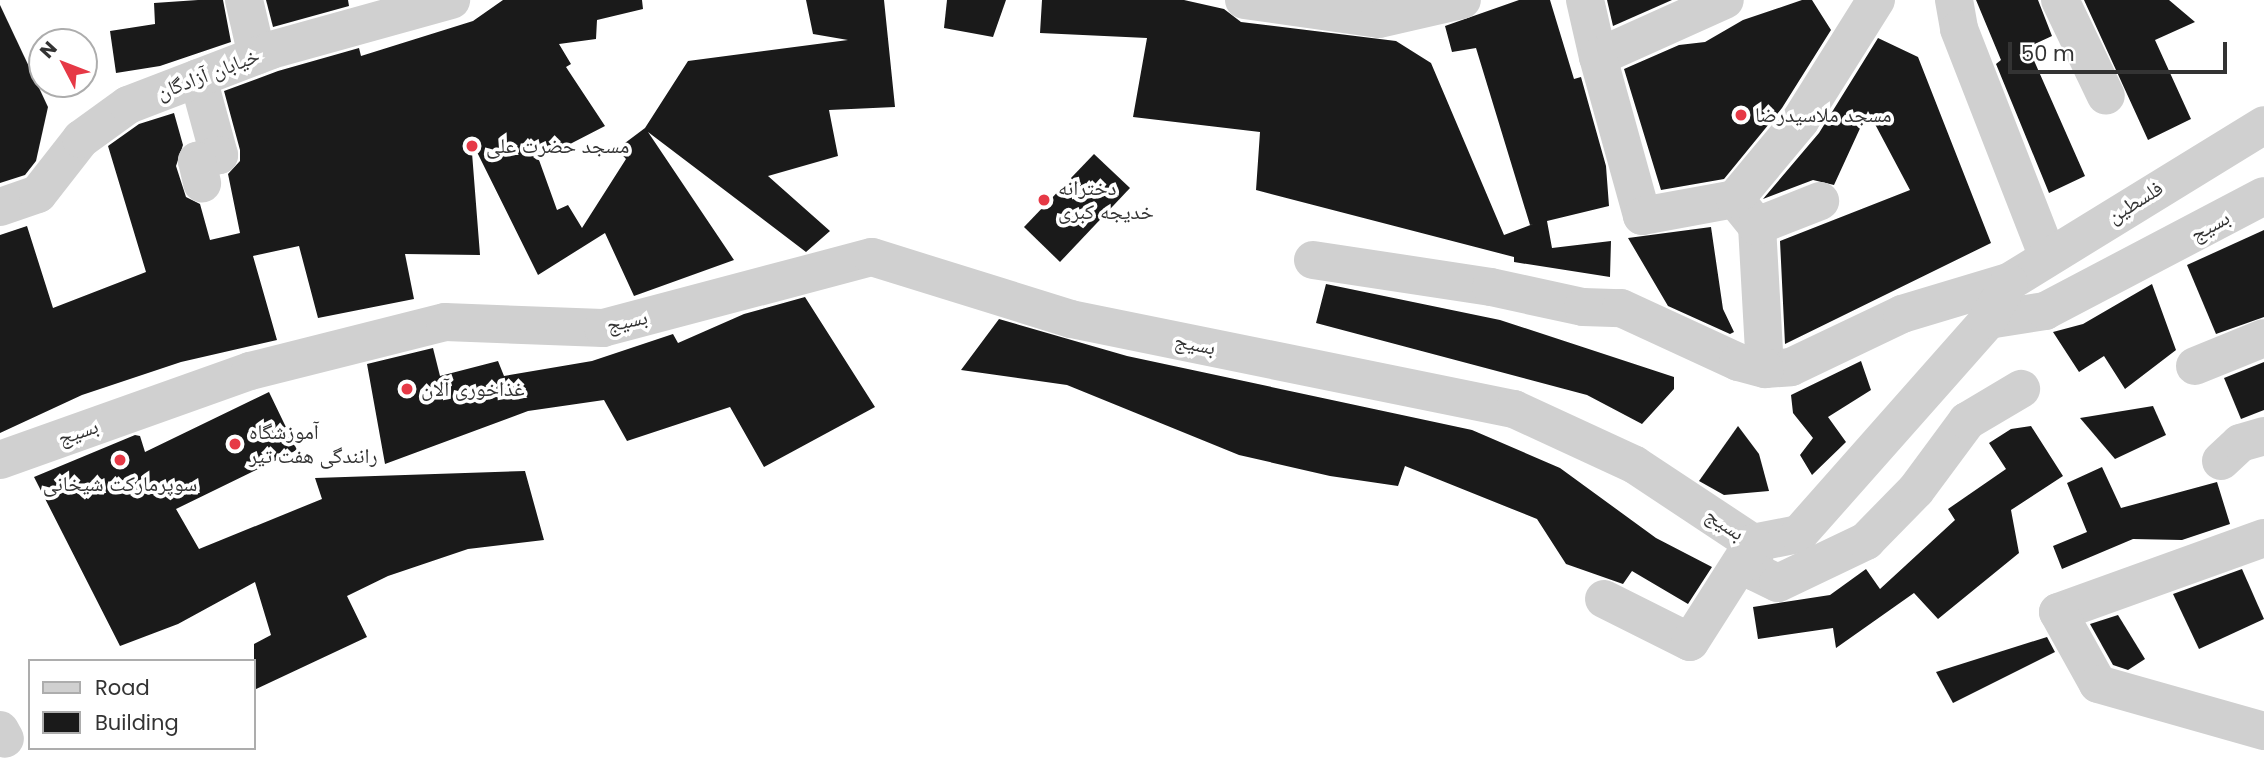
<!DOCTYPE html>
<meta charset="utf-8">
<style>
body{margin:0}
#map{position:relative;width:2264px;height:778px;overflow:hidden;background:#fff;font-family:Poppins,"Noto Naskh Arabic",sans-serif}
div>[style]{position:absolute}
.building>*{inset:0;background:#1a1a1a}
.minor>*{height:38px;margin:-19px;padding:0 19px;transform-origin:19px;border-radius:19px;background:#d0d0d0}
.dots>*{width:19px;height:19px;translate:-50% -50%;box-sizing:border-box;border:4px solid #fff;border-radius:50%}
span{translate:-50% -50%;white-space:nowrap;text-align:center;line-height:1.15;-webkit-text-stroke:7px #fff;paint-order:stroke}
.street-label{font-size:21px;color:#333}
.poi-label{font-size:21px;color:#333}
.left{translate:0 -50%;text-align:left}
.legend{position:absolute;left:28px;top:659px;width:228px;height:91px;box-sizing:border-box;background:#fff;border:2px solid #adadad;margin:0;padding:9px 12px;list-style:none;font-size:21px;color:#333}
.legend li{display:flex;align-items:center;gap:14px;height:35px}
.legend b{width:35px;border:2px solid #adadad}
.north{position:absolute;left:28px;top:28px;width:70px;height:70px;box-sizing:border-box;background:#fff;border:2px solid #adadad;border-radius:50%;rotate:312deg;font-size:19px;font-weight:700;line-height:28px;text-align:center;color:#333}
.north::after{content:'';display:block;margin:auto;width:24px;height:32px;background:#e63946;clip-path:polygon(50% 0,100% 100%,50% 72%,0 100%)}
.scale{position:absolute;left:2008px;top:42px;width:219px;height:32px;box-sizing:border-box;border:4px solid #333;border-top:0;padding-left:9px;font-size:21px;line-height:24px;white-space:nowrap;color:#333;-webkit-text-stroke:5px #fff;paint-order:stroke}
</style>
<div id="map">
<div class="building">
<i style="clip-path:polygon(198px 0,223px 0,231px 42px,160px 66px,116px 73px,110px 31px,155px 24px,154px 3px)"></i>
<i style="clip-path:polygon(266px 0,348px 0,349px 6px,273px 27px)"></i>
<i style="clip-path:polygon(503px 0,642px 0,643px 9px,597px 20px,596px 39px,559px 44px,571px 64px,566px 67px,605px 126px,539px 160px,557px 210px,568px 205px,582px 228px,626px 159px,617px 149px,645px 128px,688px 61px,848px 40px,813px 34px,806px 0,884px 0,895px 107px,829px 110px,838px 156px,768px 176px,830px 231px,806px 252px,648px 132px,734px 260px,634px 296px,605px 233px,538px 275px,471px 140px,480px 255px,405px 254px,414px 299px,318px 318px,299px 246px,253px 256px,277px 340px,181px 362px,82px 395px,0 433px,0 235px,27px 226px,53px 308px,146px 272px,108px 146px,139px 124px,174px 113px,183px 145px,176px 166px,186px 197px,200px 204px,210px 240px,240px 233px,228px 174px,240px 161px,240px 150px,224px 91px,278px 71px,359px 48px,361px 56px,473px 21px)"></i>
<i style="clip-path:polygon(947px 0,1006px 0,993px 37px,944px 28px)"></i>
<i style="clip-path:polygon(1042px 0,1184px 0,1224px 9px,1241px 22px,1396px 41px,1431px 63px,1504px 235px,1533px 224px,1530px 225px,1476px 48px,1452px 52px,1445px 26px,1519px 0,1550px 0,1574px 79px,1581px 77px,1606px 166px,1609px 206px,1547px 221px,1552px 248px,1611px 241px,1610px 277px,1514px 262px,1514px 257px,1256px 190px,1260px 132px,1133px 117px,1147px 38px,1040px 33px)"></i>
<i style="clip-path:polygon(1607px 0,1672px 0,1613px 26px)"></i>
<i style="clip-path:polygon(1802px 0,1812px 0,1831px 30px,1782px 108px,1724px 179px,1661px 190px,1624px 69px,1679px 45px,1705px 42px,1743px 20px)"></i>
<i style="clip-path:polygon(1976px 0,2038px 0,2052px 36px,2028px 47px,2085px 176px,2049px 193px,1996px 64px,2001px 60px)"></i>
<i style="clip-path:polygon(2084px 0,2169px 0,2195px 22px,2155px 40px,2191px 119px,2148px 140px)"></i>
<i style="clip-path:polygon(0 5px,48px 107px,36px 161px,25px 175px,0 183px)"></i>
<i style="clip-path:polygon(1878px 38px,1918px 57px,1991px 243px,1785px 344px,1780px 241px,1910px 190px,1868px 111px,1834px 185px,1813px 180px,1763px 199px,1819px 133px)"></i>
<i style="clip-path:polygon(1094px 154px,1130px 188px,1060px 262px,1024px 227px)"></i>
<i style="clip-path:polygon(1711px 227px,1723px 309px,1734px 332px,1730px 334px,1668px 306px,1628px 238px)"></i>
<i style="clip-path:polygon(2264px 230px,2264px 317px,2216px 334px,2187px 265px)"></i>
<i style="clip-path:polygon(1326px 284px,1500px 320px,1674px 377px,1674px 389px,1642px 424px,1587px 395px,1316px 323px)"></i>
<i style="clip-path:polygon(2152px 284px,2176px 350px,2125px 389px,2104px 356px,2079px 372px,2053px 332px,2083px 324px)"></i>
<i style="clip-path:polygon(805px 297px,875px 407px,764px 467px,730px 407px,627px 441px,604px 400px,528px 411px,385px 464px,367px 364px,433px 348px,440px 376px,498px 361px,504px 376px,592px 361px,673px 334px,678px 343px,744px 314px)"></i>
<i style="clip-path:polygon(999px 319px,1127px 356px,1472px 430px,1560px 468px,1656px 538px,1712px 567px,1688px 604px,1632px 571px,1623px 584px,1566px 564px,1537px 519px,1405px 466px,1398px 486px,1330px 476px,1239px 455px,1067px 385px,961px 370px)"></i>
<i style="clip-path:polygon(1861px 361px,1871px 390px,1828px 417px,1846px 442px,1812px 475px,1800px 455px,1813px 438px,1793px 413px,1791px 395px)"></i>
<i style="clip-path:polygon(2264px 362px,2264px 410px,2241px 419px,2224px 378px)"></i>
<i style="clip-path:polygon(269px 392px,297px 450px,176px 509px,199px 549px,322px 499px,315px 478px,525px 471px,544px 540px,468px 549px,388px 576px,347px 596px,367px 637px,254px 690px,254px 644px,271px 635px,255px 582px,178px 624px,120px 646px,34px 477px,135px 435px,140px 436px,145px 452px)"></i>
<i style="clip-path:polygon(2153px 406px,2166px 435px,2115px 459px,2080px 418px)"></i>
<i style="clip-path:polygon(1738px 426px,1759px 454px,1769px 491px,1724px 495px,1699px 481px)"></i>
<i style="clip-path:polygon(2031px 426px,2063px 476px,2011px 510px,2019px 553px,1938px 619px,1914px 593px,1836px 648px,1833px 628px,1758px 639px,1753px 607px,1830px 595px,1866px 569px,1880px 589px,1955px 520px,1948px 509px,2006px 469px,1989px 443px,2011px 429px)"></i>
<i style="clip-path:polygon(2102px 467px,2121px 508px,2217px 482px,2230px 524px,2182px 540px,2133px 539px,2062px 569px,2053px 546px,2087px 532px,2067px 483px)"></i>
<i style="clip-path:polygon(2242px 569px,2264px 619px,2199px 649px,2173px 594px)"></i>
<i style="clip-path:polygon(2118px 615px,2145px 659px,2128px 670px,2113px 665px,2090px 624px)"></i>
<i style="clip-path:polygon(2047px 637px,2055px 652px,1953px 703px,1936px 672px)"></i>
</div>
<div class="minor">
<i style="left:244px;top:0;width:57px;rotate:76.9deg"></i>
<i style="left:1244px;top:0;width:136px;rotate:8deg"></i>
<i style="left:1379px;top:19px;width:85px;rotate:-12.9deg"></i>
<i style="left:1585px;top:0;width:58px;rotate:77.2deg"></i>
<i style="left:1598px;top:57px;width:139px;rotate:-24.2deg"></i>
<i style="left:1954px;top:0;width:29px;rotate:80deg"></i>
<i style="left:1959px;top:29px;width:245px;rotate:68.7deg"></i>
<i style="left:2060px;top:0;width:106px;rotate:64.4deg"></i>
<i style="left:1598px;top:57px;width:165px;rotate:74.5deg"></i>
<i style="left:1642px;top:216px;width:95px;rotate:-10.4deg"></i>
<i style="left:1735px;top:199px;width:35px;rotate:51deg"></i>
<i style="left:1757px;top:226px;width:143px;rotate:86.8deg"></i>
<i style="left:1765px;top:369px;width:26px;rotate:-4deg"></i>
<i style="left:1791px;top:367px;width:123px;rotate:-25.5deg"></i>
<i style="left:1902px;top:314px;width:112px;rotate:-16.7deg"></i>
<i style="left:2009px;top:282px;width:299px;rotate:-31.6deg"></i>
<i style="left:198px;top:78px;width:80px;rotate:74.7deg"></i>
<i style="left:219px;top:155px;width:23px;rotate:165deg"></i>
<i style="left:197px;top:161px;width:23px;rotate:77deg"></i>
<i style="left:1735px;top:199px;width:102px;rotate:-50.2deg"></i>
<i style="left:1800px;top:121px;width:143px;rotate:-57.9deg"></i>
<i style="left:0;top:207px;width:40px;rotate:-18.9deg"></i>
<i style="left:38px;top:194px;width:70px;rotate:-52deg"></i>
<i style="left:81px;top:139px;width:58px;rotate:-35.9deg"></i>
<i style="left:128px;top:105px;width:153px;rotate:-21deg"></i>
<i style="left:271px;top:50px;width:187px;rotate:-15.5deg"></i>
<i style="left:1757px;top:226px;width:68px;rotate:-21.6deg"></i>
<i style="left:1313px;top:260px;width:180px;rotate:8.6deg"></i>
<i style="left:1491px;top:287px;width:94px;rotate:12.3deg"></i>
<i style="left:1583px;top:307px;width:38px;rotate:2deg"></i>
<i style="left:1621px;top:308px;width:129px;rotate:24.8deg"></i>
<i style="left:1738px;top:362px;width:28px;rotate:15deg"></i>
<i style="left:1988px;top:320px;width:58px;rotate:-9deg"></i>
<i style="left:2045px;top:311px;width:247px;rotate:-27.7deg"></i>
<i style="left:2195px;top:366px;width:74px;rotate:-22.1deg"></i>
<i style="left:0;top:460px;width:265px;rotate:-19.6deg"></i>
<i style="left:250px;top:371px;width:201px;rotate:-14.1deg"></i>
<i style="left:445px;top:322px;width:158px;rotate:2.2deg"></i>
<i style="left:603px;top:328px;width:278px;rotate:-14.8deg"></i>
<i style="left:872px;top:257px;width:208px;rotate:17.3deg"></i>
<i style="left:1071px;top:319px;width:452px;rotate:11.5deg"></i>
<i style="left:1514px;top:409px;width:133px;rotate:24.8deg"></i>
<i style="left:1635px;top:465px;width:141px;rotate:33.5deg"></i>
<i style="left:1753px;top:543px;width:47px;rotate:-11.1deg"></i>
<i style="left:1799px;top:534px;width:286px;rotate:-48.5deg"></i>
<i style="left:1988px;top:320px;width:43px;rotate:-61.1deg"></i>
<i style="left:2221px;top:461px;width:26px;rotate:-43deg"></i>
<i style="left:2240px;top:443px;width:25px;rotate:-16deg"></i>
<i style="left:2264px;top:538px;width:219px;rotate:160.2deg"></i>
<i style="left:2058px;top:612px;width:82px;rotate:60.9deg"></i>
<i style="left:2098px;top:684px;width:173px;rotate:15.8deg"></i>
<i style="left:1753px;top:543px;width:29px;rotate:86deg"></i>
<i style="left:1755px;top:572px;width:25px;rotate:26deg"></i>
<i style="left:1778px;top:583px;width:98px;rotate:-25.5deg"></i>
<i style="left:1866px;top:541px;width:71px;rotate:-45.6deg"></i>
<i style="left:1916px;top:490px;width:86px;rotate:-53.5deg"></i>
<i style="left:1967px;top:421px;width:63px;rotate:-30.7deg"></i>
<i style="left:1604px;top:599px;width:96px;rotate:26.6deg"></i>
<i style="left:1690px;top:642px;width:117px;rotate:-57.5deg"></i>
<i style="left:0;top:730px;width:10px;rotate:61deg"></i>
</div>
<div class="dots">
<i style="left:1741px;top:115px;background:#e63946"></i>
<i style="left:472px;top:146px;background:#e63946"></i>
<i style="left:1044px;top:200px;background:#e63946"></i>
<i style="left:407px;top:389px;background:#e63946"></i>
<i style="left:235px;top:444px;background:#e63946"></i>
<i style="left:120px;top:460px;background:#e63946"></i>
</div>
<div class="street-label">
<span style="left:208px;top:74px;rotate:-21deg">خیابان آزادگان</span>
<span style="left:2135px;top:202px;rotate:-32deg">فلسطین</span>
<span style="left:2210px;top:226px;rotate:-29deg">بسیج</span>
<span style="left:627px;top:321px;rotate:-12deg">بسیج</span>
<span style="left:1195px;top:344px;rotate:11deg">بسیج</span>
<span style="left:78px;top:432px;rotate:-19deg">بسیج</span>
<span style="left:1725px;top:524px;rotate:34deg">بسیج</span>
</div>
<div class="poi-label">
<span class="left" style="left:1755px;top:115px">مسجد ملاسیدرضا</span>
<span class="left" style="left:486px;top:146px">مسجد حضرت علی</span>
<span class="left" style="left:1058px;top:200px">دخترانه<br>خدیجه کبری</span>
<span class="left" style="left:421px;top:389px">غذاخوری آلان</span>
<span class="left" style="left:249px;top:444px">آموزشگاه<br>رانندگی هفت تیر</span>
<span style="left:120px;top:484px">سوپرمارکت شیخانی</span>
</div>
<ul class="legend">
<li><b style="height:9px;background:#d0d0d0"></b>Road</li>
<li><b style="height:19px;background:#1a1a1a"></b>Building</li>
</ul>
<div class="north">N</div>
<div class="scale">50 m</div>
</div>
